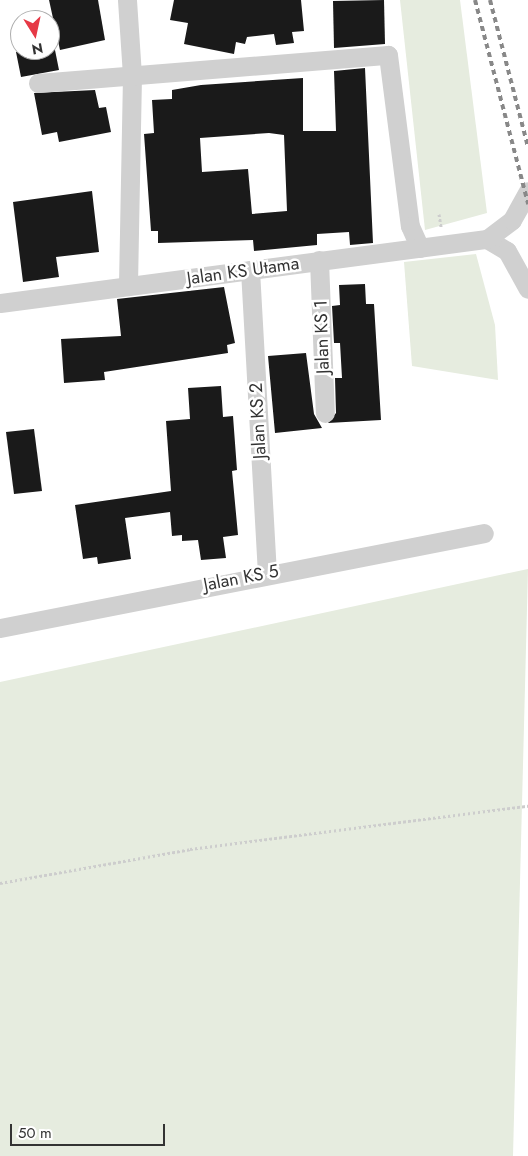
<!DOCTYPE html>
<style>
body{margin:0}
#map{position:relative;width:528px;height:1156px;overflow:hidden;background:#fff;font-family:Jost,sans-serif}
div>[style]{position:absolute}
.green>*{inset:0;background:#e6ecdf}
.building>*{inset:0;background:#1a1a1a}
.path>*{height:3px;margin-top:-1.5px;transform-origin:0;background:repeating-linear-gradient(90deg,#cdcdcd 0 2.5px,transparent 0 5px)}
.street>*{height:19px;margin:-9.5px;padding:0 9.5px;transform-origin:9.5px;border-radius:9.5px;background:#d0d0d0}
.rail>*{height:4px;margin-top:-2px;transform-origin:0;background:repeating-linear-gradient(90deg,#888 0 5px,transparent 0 9px)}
span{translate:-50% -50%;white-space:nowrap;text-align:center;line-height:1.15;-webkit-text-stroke:5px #fff;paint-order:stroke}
.street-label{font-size:18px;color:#333}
.north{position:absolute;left:10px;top:10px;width:50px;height:50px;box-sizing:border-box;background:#fff;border:1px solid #adadad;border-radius:50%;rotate:170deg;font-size:14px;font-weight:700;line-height:20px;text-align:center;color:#333}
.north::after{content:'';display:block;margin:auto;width:18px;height:22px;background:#e63946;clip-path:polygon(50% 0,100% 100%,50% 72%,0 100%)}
.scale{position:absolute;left:10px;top:1124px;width:155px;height:22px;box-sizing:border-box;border:2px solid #333;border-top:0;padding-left:6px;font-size:15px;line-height:18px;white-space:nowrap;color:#333;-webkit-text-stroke:4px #fff;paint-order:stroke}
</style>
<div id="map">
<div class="green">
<i style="clip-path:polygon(400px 0,460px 0,487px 213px,425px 230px)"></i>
<i style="clip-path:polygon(476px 254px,495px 325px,498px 380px,412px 366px,404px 262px)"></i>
<i style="clip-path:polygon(528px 569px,513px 1156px,0 1156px,0 682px)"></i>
</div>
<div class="building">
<i style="clip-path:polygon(49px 0,98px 0,105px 40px,60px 50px)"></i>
<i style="clip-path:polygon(174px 0,301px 0,304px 31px,292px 32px,294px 43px,276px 45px,274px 34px,247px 37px,245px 44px,236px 42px,234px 54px,184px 44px,188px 23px,170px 20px)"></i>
<i style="clip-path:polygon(384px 0,385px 44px,334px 48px,333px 1px)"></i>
<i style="clip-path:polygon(54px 45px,59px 70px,21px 77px,16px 52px,50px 50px)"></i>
<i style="clip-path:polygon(evenodd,365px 68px,373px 243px,350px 245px,349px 232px,317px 234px,317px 245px,254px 251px,253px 240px,158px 243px,158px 231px,151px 231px,144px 134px,154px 133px,152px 100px,172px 99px,172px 90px,201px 85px,303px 78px,303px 131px,336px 131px,334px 71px,365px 68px,269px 133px,284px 135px,287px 211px,252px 214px,248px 169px,202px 172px,200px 138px,269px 133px)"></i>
<i style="clip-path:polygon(95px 90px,99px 108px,106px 107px,111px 132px,59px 142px,57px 132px,42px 135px,34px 93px)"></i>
<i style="clip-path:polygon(92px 191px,99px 252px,56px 257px,59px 277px,23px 282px,13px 202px)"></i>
<i style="clip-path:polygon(365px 284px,366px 304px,374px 304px,381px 420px,328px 423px,336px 413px,335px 378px,342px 378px,340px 343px,334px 343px,332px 306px,340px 305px,339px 285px)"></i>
<i style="clip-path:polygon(224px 287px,235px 343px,227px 345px,228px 353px,104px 372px,105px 380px,64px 383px,61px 339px,121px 336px,117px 299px)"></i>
<i style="clip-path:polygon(306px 353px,314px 414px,322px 428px,275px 433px,268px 356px)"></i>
<i style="clip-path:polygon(221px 386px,223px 417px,233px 416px,237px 470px,232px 471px,238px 535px,223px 537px,226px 558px,201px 560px,198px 540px,182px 541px,182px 535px,172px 536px,170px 512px,125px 518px,131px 559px,98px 564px,97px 557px,83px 559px,75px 505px,171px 491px,166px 421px,190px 419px,188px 388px)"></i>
<i style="clip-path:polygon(34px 429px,42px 491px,14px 494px,6px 432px)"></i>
</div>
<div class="path">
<i style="left:439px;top:214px;width:13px;rotate:81deg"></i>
<i style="left:0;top:883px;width:193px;rotate:-10.1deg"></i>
<i style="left:190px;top:849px;width:341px;rotate:-7.3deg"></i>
</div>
<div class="street">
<i style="left:127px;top:0;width:76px;rotate:86.2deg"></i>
<i style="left:132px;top:76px;width:210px;rotate:91.1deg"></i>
<i style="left:38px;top:83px;width:351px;rotate:-4.6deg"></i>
<i style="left:388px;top:55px;width:172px;rotate:82.7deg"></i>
<i style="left:410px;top:226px;width:24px;rotate:66deg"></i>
<i style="left:487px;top:239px;width:23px;rotate:31deg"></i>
<i style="left:507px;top:251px;width:43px;rotate:61.1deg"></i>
<i style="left:319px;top:260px;width:153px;rotate:87.8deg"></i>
<i style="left:250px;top:270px;width:302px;rotate:86.8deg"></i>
<i style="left:0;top:303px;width:491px;rotate:-7.5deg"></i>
<i style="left:487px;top:239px;width:31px;rotate:-37deg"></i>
<i style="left:512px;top:220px;width:33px;rotate:-61deg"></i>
<i style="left:0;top:628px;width:493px;rotate:-11.1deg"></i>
</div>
<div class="rail">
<i style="left:475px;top:0;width:211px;rotate:75.4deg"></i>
<i style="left:490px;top:0;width:152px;rotate:75.5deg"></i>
</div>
<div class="street-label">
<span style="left:243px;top:271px;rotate:-8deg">Jalan KS Utama</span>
<span style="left:322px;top:337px;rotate:-92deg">Jalan KS 1</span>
<span style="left:258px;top:421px;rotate:-93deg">Jalan KS 2</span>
<span style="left:241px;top:578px;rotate:-11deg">Jalan KS 5</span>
</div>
<div class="north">N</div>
<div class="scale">50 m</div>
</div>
